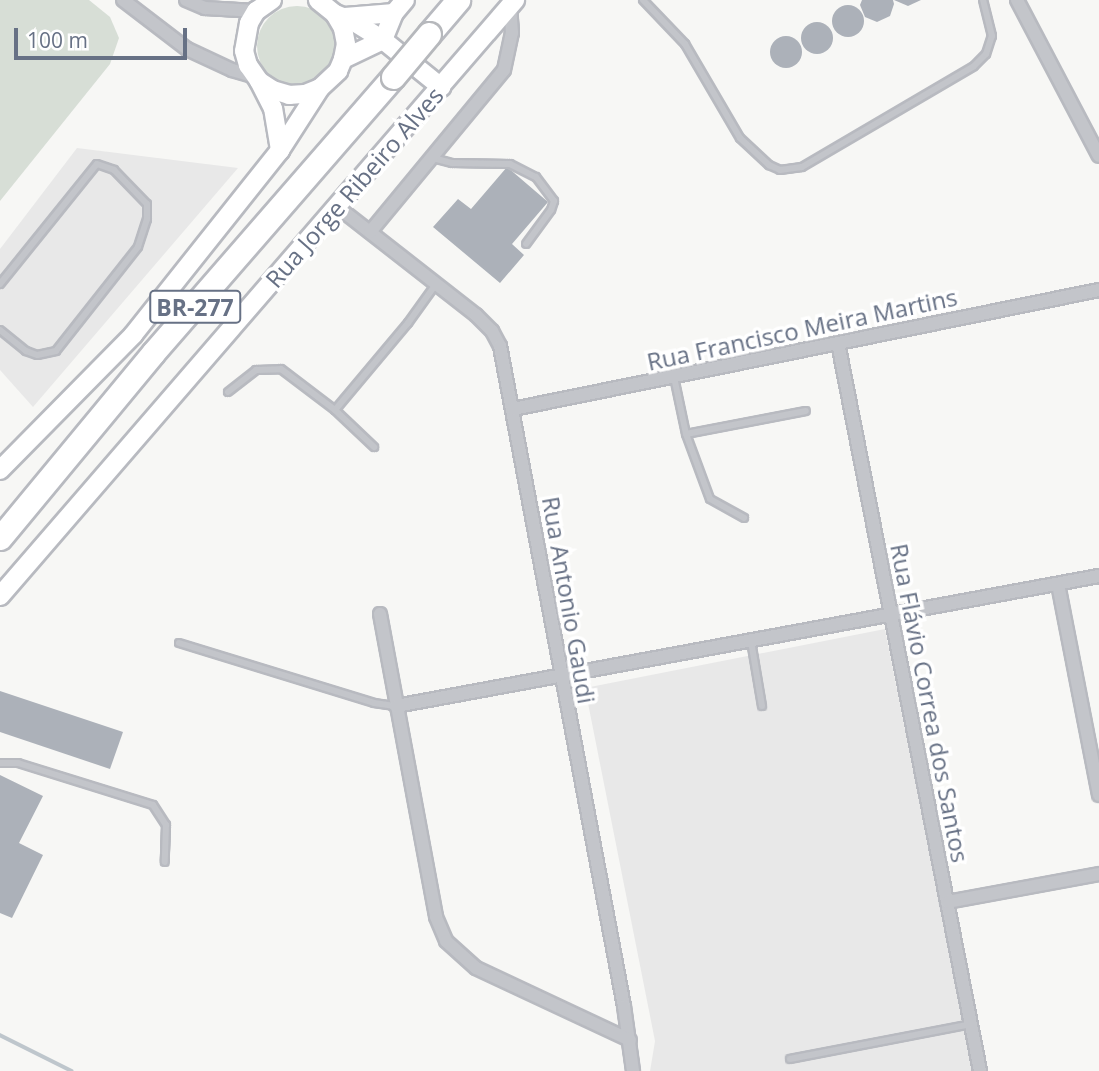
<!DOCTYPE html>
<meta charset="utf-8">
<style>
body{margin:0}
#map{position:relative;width:1099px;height:1071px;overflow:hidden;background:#f7f7f5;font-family:"Open Sans",sans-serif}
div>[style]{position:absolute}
.built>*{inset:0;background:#e8e8e8}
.green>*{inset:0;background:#d7ded6}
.round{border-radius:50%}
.stream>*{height:3.5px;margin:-1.75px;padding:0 1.75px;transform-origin:1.75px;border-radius:1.75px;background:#bec6cc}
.building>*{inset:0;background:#acb1b9}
.roads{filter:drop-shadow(2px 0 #b8bac0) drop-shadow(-2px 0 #b8bac0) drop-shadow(0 2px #b8bac0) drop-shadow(0 -2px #b8bac0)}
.lane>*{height:6px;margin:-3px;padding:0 3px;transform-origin:3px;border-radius:3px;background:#c3c5ca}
.street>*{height:12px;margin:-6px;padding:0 6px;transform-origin:6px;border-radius:6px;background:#c3c5ca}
.secondary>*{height:18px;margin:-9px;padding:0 9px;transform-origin:9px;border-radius:9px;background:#fff}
.highway>*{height:23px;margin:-11.5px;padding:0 11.5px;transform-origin:11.5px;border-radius:11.5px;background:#fff}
.bridges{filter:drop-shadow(2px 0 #b6b8bc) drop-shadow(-2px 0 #b6b8bc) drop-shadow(0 2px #b6b8bc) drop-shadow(0 -2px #b6b8bc)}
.highway-bridge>*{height:23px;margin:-11.5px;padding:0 11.5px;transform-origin:11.5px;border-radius:11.5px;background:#fff}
span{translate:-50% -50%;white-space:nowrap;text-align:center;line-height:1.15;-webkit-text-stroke:7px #fff;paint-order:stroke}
.shield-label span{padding:2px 5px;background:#fff;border:2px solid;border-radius:5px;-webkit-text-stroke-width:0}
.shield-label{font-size:23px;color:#677185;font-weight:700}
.street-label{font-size:24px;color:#677185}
.scale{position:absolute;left:14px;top:28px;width:173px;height:32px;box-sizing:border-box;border:4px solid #677185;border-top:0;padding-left:9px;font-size:21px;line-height:24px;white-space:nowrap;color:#677185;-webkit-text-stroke:5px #fff;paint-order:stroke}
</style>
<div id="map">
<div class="built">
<i style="clip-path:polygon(77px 148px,238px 168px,33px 407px,0 370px,0 249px)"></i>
<i style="clip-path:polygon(885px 629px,973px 1071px,650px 1071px,655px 1041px,585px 688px)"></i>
</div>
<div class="green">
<i style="clip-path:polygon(0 0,89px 0,110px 17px,119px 38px,110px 64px,0 201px)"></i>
<i class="round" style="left:257px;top:6px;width:80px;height:80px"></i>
</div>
<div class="stream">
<i style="left:0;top:1035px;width:80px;rotate:26.6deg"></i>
</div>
<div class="building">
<i style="clip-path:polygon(862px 0,893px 0,894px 4px,890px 16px,877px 22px,865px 17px,860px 5px)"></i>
<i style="clip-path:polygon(894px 0,921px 0,908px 6px)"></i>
<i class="round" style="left:832px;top:5px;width:32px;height:32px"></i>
<i class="round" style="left:801px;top:22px;width:32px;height:32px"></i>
<i class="round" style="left:770px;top:36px;width:32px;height:32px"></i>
<i style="clip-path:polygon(507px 167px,548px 202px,512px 244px,524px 255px,500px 283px,433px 227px,458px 199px,471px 209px)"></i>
<i style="clip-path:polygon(0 691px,123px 732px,110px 769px,0 732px)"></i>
<i style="clip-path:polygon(0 775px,43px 796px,19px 843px,43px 855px,12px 918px,0 913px)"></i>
</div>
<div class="roads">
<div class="lane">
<i style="left:643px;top:0;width:61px;rotate:46.3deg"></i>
<i style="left:685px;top:44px;width:109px;rotate:59.7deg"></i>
<i style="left:740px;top:138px;width:40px;rotate:43deg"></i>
<i style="left:769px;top:165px;width:12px;rotate:24deg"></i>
<i style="left:780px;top:170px;width:22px;rotate:-8deg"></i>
<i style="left:802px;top:167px;width:199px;rotate:-30.4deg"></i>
<i style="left:974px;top:66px;width:17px;rotate:-45deg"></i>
<i style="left:986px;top:54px;width:19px;rotate:-72deg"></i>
<i style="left:992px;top:36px;width:37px;rotate:-104deg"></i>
<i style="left:433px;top:158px;width:20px;rotate:15deg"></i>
<i style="left:452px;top:163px;width:58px;rotate:1deg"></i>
<i style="left:510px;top:164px;width:29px;rotate:27deg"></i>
<i style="left:536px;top:177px;width:30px;rotate:53deg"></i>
<i style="left:554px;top:201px;width:9px;rotate:108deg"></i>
<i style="left:551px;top:210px;width:42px;rotate:126.3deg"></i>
<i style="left:0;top:284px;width:154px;rotate:-51.1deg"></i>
<i style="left:97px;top:164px;width:18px;rotate:19deg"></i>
<i style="left:114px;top:170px;width:47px;rotate:45.9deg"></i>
<i style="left:147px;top:204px;width:15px;rotate:90deg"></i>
<i style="left:147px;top:219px;width:29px;rotate:108deg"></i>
<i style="left:138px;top:247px;width:132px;rotate:128.3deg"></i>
<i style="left:56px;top:351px;width:19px;rotate:168deg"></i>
<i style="left:37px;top:355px;width:12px;rotate:-160deg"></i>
<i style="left:26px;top:351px;width:33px;rotate:-141deg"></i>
<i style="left:674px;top:377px;width:58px;rotate:78.1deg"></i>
<i style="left:686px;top:434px;width:69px;rotate:69.7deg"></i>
<i style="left:710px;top:499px;width:39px;rotate:29deg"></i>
<i style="left:228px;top:392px;width:36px;rotate:-38deg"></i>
<i style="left:256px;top:370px;width:25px;rotate:-2deg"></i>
<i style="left:281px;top:369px;width:68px;rotate:37.2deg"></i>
<i style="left:335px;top:410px;width:54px;rotate:43.5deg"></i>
<i style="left:335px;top:410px;width:114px;rotate:-50deg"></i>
<i style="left:408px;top:323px;width:48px;rotate:-54.3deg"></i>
<i style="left:686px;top:434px;width:122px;rotate:-10.9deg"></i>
<i style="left:751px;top:641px;width:66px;rotate:80.4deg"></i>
<i style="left:179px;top:643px;width:204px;rotate:17.1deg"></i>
<i style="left:374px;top:703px;width:21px;rotate:8deg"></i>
<i style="left:0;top:763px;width:18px"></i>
<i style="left:18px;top:763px;width:141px;rotate:17.3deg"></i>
<i style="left:153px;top:805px;width:24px;rotate:57deg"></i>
<i style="left:166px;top:825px;width:37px;rotate:92deg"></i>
<i style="left:790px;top:1059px;width:184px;rotate:-10.9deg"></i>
</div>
<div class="street">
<i style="left:123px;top:0;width:81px;rotate:37.4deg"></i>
<i style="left:187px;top:49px;width:50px;rotate:25deg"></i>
<i style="left:232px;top:70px;width:25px;rotate:16deg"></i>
<i style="left:186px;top:0;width:21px;rotate:23deg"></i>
<i style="left:205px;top:8px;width:51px;rotate:3.4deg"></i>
<i style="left:1017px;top:0;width:176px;rotate:62.3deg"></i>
<i style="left:339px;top:208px;width:174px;rotate:38deg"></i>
<i style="left:476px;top:315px;width:23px;rotate:45deg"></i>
<i style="left:492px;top:331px;width:17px;rotate:62deg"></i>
<i style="left:500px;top:346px;width:672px;rotate:79.36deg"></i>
<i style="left:624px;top:1006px;width:66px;rotate:82.1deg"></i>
<i style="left:370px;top:232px;width:210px;rotate:-50.4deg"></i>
<i style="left:504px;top:70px;width:38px;rotate:-78deg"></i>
<i style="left:512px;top:33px;width:27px;rotate:-94deg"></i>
<i style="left:838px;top:343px;width:742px;rotate:78.96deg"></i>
<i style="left:513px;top:409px;width:598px;rotate:-11.48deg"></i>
<i style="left:1058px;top:584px;width:215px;rotate:79deg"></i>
<i style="left:380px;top:614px;width:308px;rotate:79.5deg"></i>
<i style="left:436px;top:917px;width:26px;rotate:67deg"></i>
<i style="left:446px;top:941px;width:40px;rotate:42deg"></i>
<i style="left:476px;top:968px;width:170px;rotate:25.1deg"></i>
<i style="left:396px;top:706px;width:715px;rotate:-10.48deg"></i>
<i style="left:947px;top:902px;width:155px;rotate:-10.4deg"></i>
</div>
<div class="secondary">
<i style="left:272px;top:0;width:19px;rotate:145deg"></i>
<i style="left:256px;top:11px;width:14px;rotate:120deg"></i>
<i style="left:249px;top:23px;width:28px;rotate:100deg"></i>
<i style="left:244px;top:51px;width:15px;rotate:74deg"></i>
<i style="left:248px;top:65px;width:19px;rotate:55deg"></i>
<i style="left:259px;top:81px;width:17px;rotate:33deg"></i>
<i style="left:273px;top:90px;width:17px;rotate:17deg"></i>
<i style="left:289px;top:95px;width:16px;rotate:-4deg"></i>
<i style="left:305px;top:94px;width:16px;rotate:-22deg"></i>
<i style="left:320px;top:88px;width:25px;rotate:-43deg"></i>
<i style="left:338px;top:71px;width:13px;rotate:-67deg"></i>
<i style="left:343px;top:59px;width:15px;rotate:-79deg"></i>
<i style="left:346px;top:44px;width:16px;rotate:-101deg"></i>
<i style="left:343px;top:28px;width:16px;rotate:-120deg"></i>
<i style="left:335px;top:14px;width:22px;rotate:-141deg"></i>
<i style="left:335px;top:14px;width:17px;rotate:21deg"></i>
<i style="left:351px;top:20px;width:38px;rotate:32deg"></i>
<i style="left:383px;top:40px;width:75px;rotate:39deg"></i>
<i style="left:345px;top:17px;width:49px;rotate:-4.7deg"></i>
<i style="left:383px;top:40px;width:29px;rotate:-68deg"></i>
<i style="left:394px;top:13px;width:17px;rotate:-50deg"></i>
<i style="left:343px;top:59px;width:44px;rotate:-25.4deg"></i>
<i style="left:259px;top:81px;width:30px;rotate:63deg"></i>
<i style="left:273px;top:108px;width:43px;rotate:80.5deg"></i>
<i style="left:0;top:470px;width:190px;rotate:-45.4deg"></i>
<i style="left:133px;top:335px;width:236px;rotate:-51.5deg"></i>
<i style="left:280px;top:150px;width:74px;rotate:-57.2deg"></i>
<i style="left:0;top:596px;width:788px;rotate:-49.17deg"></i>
</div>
<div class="highway">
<i style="left:429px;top:34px;width:45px;rotate:-49.5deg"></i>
<i style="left:0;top:538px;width:240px;rotate:-50.4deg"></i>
<i style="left:153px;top:353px;width:366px;rotate:-49deg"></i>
</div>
</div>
<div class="bridges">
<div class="highway-bridge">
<i style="left:393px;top:77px;width:56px;rotate:-50.1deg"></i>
</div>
</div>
<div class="shield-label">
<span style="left:195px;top:307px">BR-277</span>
</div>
<div class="street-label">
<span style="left:354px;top:187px;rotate:-49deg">Rua Jorge Ribeiro Alves</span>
<span style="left:802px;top:329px;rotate:-12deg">Rua Francisco Meira Martins</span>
<span style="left:569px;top:600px;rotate:80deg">Rua Antonio Gaudi</span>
<span style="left:930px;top:703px;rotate:79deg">Rua Flávio Correa dos Santos</span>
</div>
<div class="scale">100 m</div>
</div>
